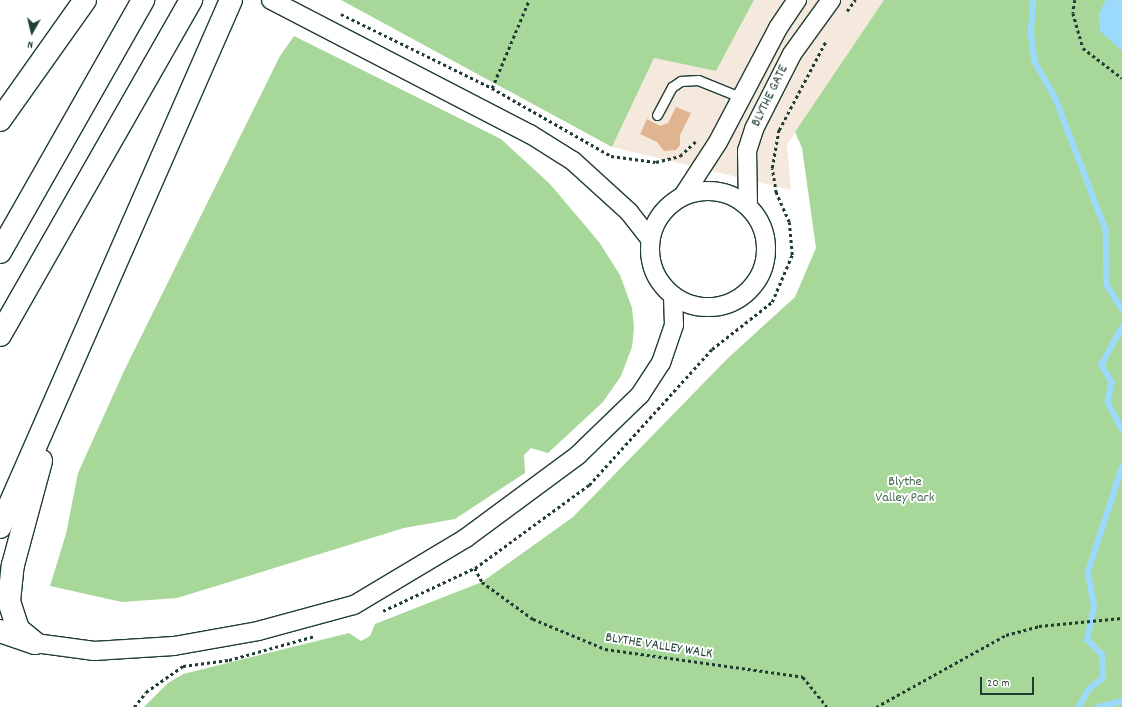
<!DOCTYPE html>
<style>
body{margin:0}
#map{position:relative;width:1122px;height:707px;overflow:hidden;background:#fff;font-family:Dekko,sans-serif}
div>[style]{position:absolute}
.built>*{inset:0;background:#f5e8dd}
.green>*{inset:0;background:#a7d899}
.water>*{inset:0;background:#9bdafc}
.stream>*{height:5.5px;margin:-2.75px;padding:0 2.75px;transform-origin:2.75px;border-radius:2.75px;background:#9bdafc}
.building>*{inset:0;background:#dfb48f}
.path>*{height:2.5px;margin-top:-1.25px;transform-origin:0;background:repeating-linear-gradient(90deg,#1f3d34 0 3px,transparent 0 6px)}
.roads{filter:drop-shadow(1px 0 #1f3d34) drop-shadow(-1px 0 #1f3d34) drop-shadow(0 1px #1f3d34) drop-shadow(0 -1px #1f3d34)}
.service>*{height:9px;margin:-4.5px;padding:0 4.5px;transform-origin:4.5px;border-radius:4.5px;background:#fff}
.minor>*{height:18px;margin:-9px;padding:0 9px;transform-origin:9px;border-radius:9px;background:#fff}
.minor>.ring{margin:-9px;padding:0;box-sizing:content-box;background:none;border:18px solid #fff;border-radius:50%}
.trunk>*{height:22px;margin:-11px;padding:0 11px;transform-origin:11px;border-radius:11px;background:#fff}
.motorway>*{height:22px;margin:-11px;padding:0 11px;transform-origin:11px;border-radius:11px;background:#fff}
span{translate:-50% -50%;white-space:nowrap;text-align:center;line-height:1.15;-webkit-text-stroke:4px #fff;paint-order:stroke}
.street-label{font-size:14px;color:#1f3d34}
.park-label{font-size:14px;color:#41644d}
.north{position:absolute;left:12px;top:12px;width:40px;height:40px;-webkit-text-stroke:3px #fff;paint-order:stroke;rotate:188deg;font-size:11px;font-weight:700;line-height:16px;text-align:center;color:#1f3d34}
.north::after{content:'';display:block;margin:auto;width:14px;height:18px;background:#1f3d34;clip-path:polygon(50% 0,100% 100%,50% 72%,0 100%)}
.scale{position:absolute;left:980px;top:677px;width:54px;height:18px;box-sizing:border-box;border:2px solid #1f3d34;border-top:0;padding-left:5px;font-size:12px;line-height:14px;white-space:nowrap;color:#1f3d34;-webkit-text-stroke:3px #fff;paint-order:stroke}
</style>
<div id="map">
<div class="built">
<i style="clip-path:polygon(754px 0,884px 0,787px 145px,791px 190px,612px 147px,654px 58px,716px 71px)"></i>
</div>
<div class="green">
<i style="clip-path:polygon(341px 0,754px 0,716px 71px,654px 58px,612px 147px)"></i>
<i style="clip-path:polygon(884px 0,1122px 0,1122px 707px,144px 707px,168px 683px,183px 674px,349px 633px,361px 641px,370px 636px,375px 624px,482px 582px,573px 517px,727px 359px,795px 297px,816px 248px,802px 148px,795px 132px)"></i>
<i style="clip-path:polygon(294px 36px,501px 139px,550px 184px,599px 242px,620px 275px,632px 308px,634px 328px,632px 347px,621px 376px,603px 402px,548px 453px,531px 448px,524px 455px,525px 473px,455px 519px,404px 528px,177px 598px,122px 602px,50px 586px,66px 534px,78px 473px,124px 371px,280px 56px)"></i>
</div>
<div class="water">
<i style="clip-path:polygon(1106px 0,1122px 0,1122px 51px,1100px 31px,1099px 13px)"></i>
</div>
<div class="stream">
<i style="left:1034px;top:0;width:32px;rotate:95deg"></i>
<i style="left:1031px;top:32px;width:30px;rotate:82deg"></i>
<i style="left:1035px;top:62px;width:43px;rotate:60.4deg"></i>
<i style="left:1056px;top:99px;width:140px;rotate:69.1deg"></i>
<i style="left:1106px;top:230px;width:55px;rotate:89deg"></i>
<i style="left:1107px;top:285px;width:28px;rotate:58deg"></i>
<i style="left:1122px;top:328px;width:42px;rotate:118.4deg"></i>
<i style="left:1102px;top:365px;width:20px;rotate:60deg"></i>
<i style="left:1112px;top:382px;width:20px;rotate:101deg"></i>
<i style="left:1108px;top:402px;width:30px;rotate:63deg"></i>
<i style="left:1079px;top:707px;width:19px;rotate:-62deg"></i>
<i style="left:1088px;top:690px;width:19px;rotate:-39deg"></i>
<i style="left:1103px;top:678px;width:23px;rotate:-92deg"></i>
<i style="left:1102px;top:655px;width:21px;rotate:-135deg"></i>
<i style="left:1087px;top:640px;width:34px;rotate:-78deg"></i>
<i style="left:1094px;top:607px;width:36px;rotate:-100deg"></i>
<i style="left:1088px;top:572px;width:110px;rotate:-72.1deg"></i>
<i style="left:1099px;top:707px;width:24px;rotate:-15deg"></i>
</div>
<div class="building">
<i style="clip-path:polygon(676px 107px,691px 113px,680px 135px,680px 145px,676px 150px,664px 151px,657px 142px,640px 134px,647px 119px,660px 126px,668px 123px)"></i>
</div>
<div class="path">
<i style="left:1075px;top:0;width:13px;rotate:99deg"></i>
<i style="left:1073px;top:13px;width:36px;rotate:74deg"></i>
<i style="left:1083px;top:48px;width:49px;rotate:37.6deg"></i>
<i style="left:847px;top:11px;width:14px;rotate:-54deg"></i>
<i style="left:341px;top:14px;width:168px;rotate:26.1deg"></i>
<i style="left:492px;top:88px;width:137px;rotate:29.7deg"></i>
<i style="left:611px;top:156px;width:45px;rotate:7.6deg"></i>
<i style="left:656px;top:162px;width:25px;rotate:-14deg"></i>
<i style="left:680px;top:156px;width:22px;rotate:-43deg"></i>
<i style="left:492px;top:88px;width:95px;rotate:-67.2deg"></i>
<i style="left:475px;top:568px;width:16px;rotate:63deg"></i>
<i style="left:482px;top:582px;width:63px;rotate:36deg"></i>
<i style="left:533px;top:619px;width:78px;rotate:22.6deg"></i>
<i style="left:605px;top:649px;width:200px;rotate:8deg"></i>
<i style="left:803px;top:677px;width:38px;rotate:51deg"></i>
<i style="left:383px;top:611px;width:102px;rotate:-25.1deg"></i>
<i style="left:475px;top:568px;width:141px;rotate:-36.1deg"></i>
<i style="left:589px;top:485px;width:183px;rotate:-47.9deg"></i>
<i style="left:712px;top:349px;width:76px;rotate:-38.1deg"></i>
<i style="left:772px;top:302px;width:51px;rotate:-66.9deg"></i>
<i style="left:792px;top:255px;width:33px;rotate:-95deg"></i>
<i style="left:789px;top:222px;width:32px;rotate:-114deg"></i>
<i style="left:776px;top:193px;width:25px;rotate:-99deg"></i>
<i style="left:772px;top:168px;width:39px;rotate:-80deg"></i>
<i style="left:779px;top:130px;width:101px;rotate:-62.2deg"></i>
<i style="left:134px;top:707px;width:19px;rotate:-51deg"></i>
<i style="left:146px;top:692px;width:45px;rotate:-35.1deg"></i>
<i style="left:183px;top:666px;width:46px;rotate:-7.4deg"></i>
<i style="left:229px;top:660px;width:89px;rotate:-15.6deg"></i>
<i style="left:876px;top:707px;width:149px;rotate:-29deg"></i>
<i style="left:1006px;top:635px;width:34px;rotate:-15deg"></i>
<i style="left:1039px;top:626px;width:83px;rotate:-5.5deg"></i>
</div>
<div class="roads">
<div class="service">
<i style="left:657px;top:115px;width:32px;rotate:-62deg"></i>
<i style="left:672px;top:87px;width:11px;rotate:-34deg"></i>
<i style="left:681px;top:81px;width:17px;rotate:-3deg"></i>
<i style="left:698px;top:80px;width:45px;rotate:22deg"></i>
</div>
<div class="minor">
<i style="left:271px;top:0;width:292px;rotate:27.4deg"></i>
<i style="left:530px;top:134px;width:51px;rotate:32.1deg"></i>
<i style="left:573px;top:161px;width:76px;rotate:42.3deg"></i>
<i style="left:629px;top:212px;width:34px;rotate:52deg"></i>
<i class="ring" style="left:650px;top:191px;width:98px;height:98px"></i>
<i style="left:683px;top:196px;width:64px;rotate:-57.1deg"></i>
<i style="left:718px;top:142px;width:129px;rotate:-62.2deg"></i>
<i style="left:778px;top:28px;width:34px;rotate:-56deg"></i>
<i style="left:748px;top:206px;width:55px;rotate:-91deg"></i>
<i style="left:747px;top:151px;width:23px;rotate:-72deg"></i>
<i style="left:754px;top:129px;width:84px;rotate:-63.1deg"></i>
<i style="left:792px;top:54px;width:67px;rotate:-54.2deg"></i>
<i style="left:35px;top:643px;width:60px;rotate:7.7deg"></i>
<i style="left:94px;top:651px;width:80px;rotate:-3.6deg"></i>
<i style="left:174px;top:646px;width:85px;rotate:-10.1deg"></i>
<i style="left:258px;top:631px;width:99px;rotate:-15.2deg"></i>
<i style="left:354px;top:605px;width:131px;rotate:-30.9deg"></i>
<i style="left:466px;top:538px;width:139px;rotate:-36.5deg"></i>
<i style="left:578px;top:455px;width:86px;rotate:-44.1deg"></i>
<i style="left:640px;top:395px;width:38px;rotate:-57deg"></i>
<i style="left:661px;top:363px;width:40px;rotate:-71.1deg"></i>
<i style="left:674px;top:325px;width:28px;rotate:-92deg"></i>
</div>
<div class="trunk">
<i style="left:0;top:631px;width:37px;rotate:19deg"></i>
</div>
<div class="motorway">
<i style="left:0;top:120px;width:147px;rotate:-54.7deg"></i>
<i style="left:0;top:252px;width:290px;rotate:-60.4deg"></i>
<i style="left:0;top:335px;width:386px;rotate:-60.3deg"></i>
<i style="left:0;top:527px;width:575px;rotate:-66.33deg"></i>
<i style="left:35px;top:643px;width:22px;rotate:-141deg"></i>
<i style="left:18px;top:629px;width:29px;rotate:-108deg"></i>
<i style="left:9px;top:601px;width:36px;rotate:-84deg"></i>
<i style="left:13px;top:565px;width:108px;rotate:-74.9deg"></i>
</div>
</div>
<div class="street-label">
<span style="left:770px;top:96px;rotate:-64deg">BLYTHE GATE</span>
<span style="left:659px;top:646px;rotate:9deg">BLYTHE VALLEY WALK</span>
</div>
<div class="park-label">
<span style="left:905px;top:490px">Blythe<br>Valley Park</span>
</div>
<div class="north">N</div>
<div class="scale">20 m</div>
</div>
